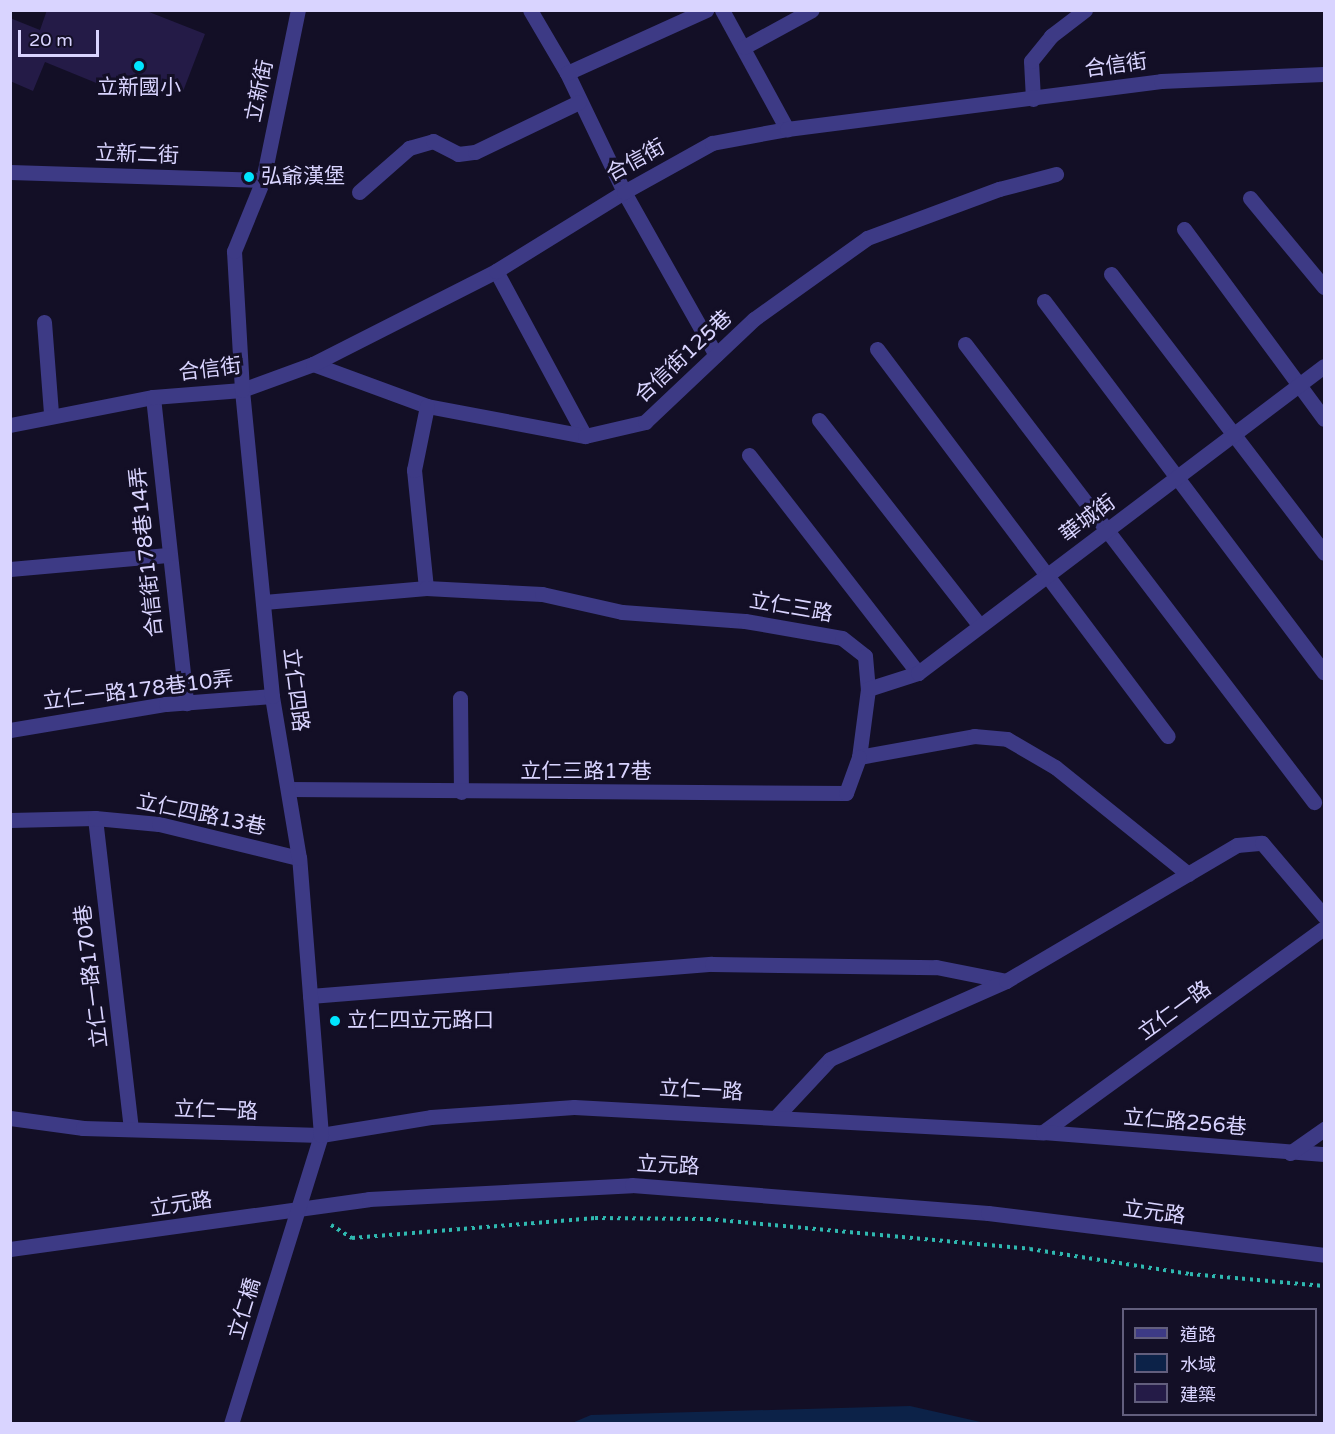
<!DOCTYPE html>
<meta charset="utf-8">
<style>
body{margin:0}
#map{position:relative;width:1335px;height:1434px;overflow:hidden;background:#130f26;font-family:"Varela Round","Noto Sans TC",sans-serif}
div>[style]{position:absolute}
.water>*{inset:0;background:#0c2248}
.building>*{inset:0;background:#241b47}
.path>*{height:4px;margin-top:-2px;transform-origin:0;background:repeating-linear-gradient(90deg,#2fb8b0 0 3px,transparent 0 7.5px)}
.minor>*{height:15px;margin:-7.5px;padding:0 7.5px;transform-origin:7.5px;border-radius:7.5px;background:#3d3a85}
.dots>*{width:16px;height:16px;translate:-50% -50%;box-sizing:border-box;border:3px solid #130f26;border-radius:50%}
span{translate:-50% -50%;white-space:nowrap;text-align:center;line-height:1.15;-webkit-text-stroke:6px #130f26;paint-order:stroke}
.street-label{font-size:21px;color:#d9d4ff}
.poi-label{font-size:21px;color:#d9d4ff}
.left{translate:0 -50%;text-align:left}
.frame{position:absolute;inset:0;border:12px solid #d9d4ff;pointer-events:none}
.legend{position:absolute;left:1122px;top:1308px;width:195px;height:108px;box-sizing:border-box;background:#130f26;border:2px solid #625e7d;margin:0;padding:8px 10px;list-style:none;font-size:18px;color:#d9d4ff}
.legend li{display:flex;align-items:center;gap:12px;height:30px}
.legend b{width:30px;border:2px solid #625e7d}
.scale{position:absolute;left:18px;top:30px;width:81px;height:27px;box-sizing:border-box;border:3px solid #d9d4ff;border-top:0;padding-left:8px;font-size:18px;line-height:21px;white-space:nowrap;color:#d9d4ff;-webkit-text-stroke:4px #130f26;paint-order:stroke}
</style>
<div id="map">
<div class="water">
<i style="clip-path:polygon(910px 1406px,985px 1423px,572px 1423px,591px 1415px)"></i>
</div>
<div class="building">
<i style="clip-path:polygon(47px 10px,144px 10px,205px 34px,182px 94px,140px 79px,133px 98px,45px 62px,33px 91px,10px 81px,10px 18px,40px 30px)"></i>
</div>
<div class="path">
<i style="left:331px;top:1225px;width:25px;rotate:32deg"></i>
<i style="left:352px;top:1238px;width:244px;rotate:-4.7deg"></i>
<i style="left:595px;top:1218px;width:113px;rotate:0.5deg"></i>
<i style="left:708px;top:1219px;width:323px;rotate:5.3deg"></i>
<i style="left:1030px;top:1249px;width:162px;rotate:8.9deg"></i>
<i style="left:1190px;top:1274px;width:135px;rotate:5.1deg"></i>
</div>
<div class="minor">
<i style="left:530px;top:10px;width:73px;rotate:59.6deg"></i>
<i style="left:567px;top:73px;width:132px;rotate:64.4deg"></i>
<i style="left:624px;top:192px;width:187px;rotate:60.6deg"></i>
<i style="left:722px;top:10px;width:136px;rotate:61.4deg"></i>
<i style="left:744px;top:47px;width:77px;rotate:-28.6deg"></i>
<i style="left:567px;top:73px;width:153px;rotate:-24.4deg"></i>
<i style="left:1033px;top:99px;width:38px;rotate:-93deg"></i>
<i style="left:1031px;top:61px;width:32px;rotate:-51deg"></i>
<i style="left:1051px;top:36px;width:43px;rotate:-37.4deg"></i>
<i style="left:10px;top:172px;width:253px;rotate:1.8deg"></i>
<i style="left:359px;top:192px;width:67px;rotate:-41.3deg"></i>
<i style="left:409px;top:148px;width:25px;rotate:-16deg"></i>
<i style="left:433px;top:141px;width:28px;rotate:27deg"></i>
<i style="left:458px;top:154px;width:17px;rotate:-7deg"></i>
<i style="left:475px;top:152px;width:115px;rotate:-25.7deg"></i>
<i style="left:1250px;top:198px;width:116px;rotate:50.3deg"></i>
<i style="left:1184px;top:229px;width:236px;rotate:53.6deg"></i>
<i style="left:496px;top:271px;width:187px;rotate:61.7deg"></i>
<i style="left:1111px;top:274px;width:351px;rotate:52.6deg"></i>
<i style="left:1044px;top:301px;width:465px;rotate:53deg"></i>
<i style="left:44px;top:322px;width:92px;rotate:85.6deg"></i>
<i style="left:965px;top:344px;width:576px;rotate:52.69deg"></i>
<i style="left:877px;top:349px;width:484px;rotate:53.1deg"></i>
<i style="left:313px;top:364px;width:121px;rotate:20.2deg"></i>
<i style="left:427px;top:406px;width:161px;rotate:10.8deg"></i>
<i style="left:585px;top:436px;width:62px;rotate:-13.1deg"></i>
<i style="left:645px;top:422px;width:150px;rotate:-43.4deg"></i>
<i style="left:754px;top:319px;width:139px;rotate:-35.6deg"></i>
<i style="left:867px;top:238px;width:141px;rotate:-20.4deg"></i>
<i style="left:999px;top:189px;width:59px;rotate:-14.7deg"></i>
<i style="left:153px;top:397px;width:308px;rotate:83.8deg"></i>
<i style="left:819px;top:420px;width:261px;rotate:52deg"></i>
<i style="left:10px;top:425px;width:146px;rotate:-11.1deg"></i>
<i style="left:153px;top:397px;width:89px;rotate:-4.5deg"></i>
<i style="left:242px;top:390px;width:76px;rotate:-20.1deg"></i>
<i style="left:313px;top:364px;width:205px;rotate:-26.9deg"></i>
<i style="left:496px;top:271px;width:150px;rotate:-31.7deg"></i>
<i style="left:624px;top:192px;width:101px;rotate:-29.1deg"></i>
<i style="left:712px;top:143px;width:76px;rotate:-10.6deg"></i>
<i style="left:787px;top:129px;width:377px;rotate:-7.3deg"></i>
<i style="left:1161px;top:81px;width:163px;rotate:-2.5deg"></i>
<i style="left:749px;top:455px;width:276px;rotate:52.2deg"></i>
<i style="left:10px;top:569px;width:158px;rotate:-5.1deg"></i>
<i style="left:426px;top:588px;width:119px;rotate:-95.8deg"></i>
<i style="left:414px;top:470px;width:65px;rotate:-78.5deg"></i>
<i style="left:264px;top:602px;width:163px;rotate:-4.9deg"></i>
<i style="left:426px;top:588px;width:116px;rotate:3deg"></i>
<i style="left:542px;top:594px;width:82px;rotate:12.7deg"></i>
<i style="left:622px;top:612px;width:123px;rotate:4.2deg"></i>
<i style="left:745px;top:621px;width:98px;rotate:9.9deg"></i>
<i style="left:842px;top:638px;width:29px;rotate:38deg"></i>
<i style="left:865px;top:656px;width:33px;rotate:85deg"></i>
<i style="left:868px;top:689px;width:69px;rotate:97.5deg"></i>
<i style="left:859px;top:757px;width:117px;rotate:-10.3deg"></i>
<i style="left:974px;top:736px;width:33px;rotate:5deg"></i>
<i style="left:1007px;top:739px;width:56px;rotate:30.3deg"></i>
<i style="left:1055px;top:767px;width:171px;rotate:38.8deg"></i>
<i style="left:868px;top:689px;width:52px;rotate:-17.7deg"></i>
<i style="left:918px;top:673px;width:509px;rotate:-37.1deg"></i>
<i style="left:460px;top:698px;width:94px;rotate:89.4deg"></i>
<i style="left:10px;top:730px;width:158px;rotate:-9.5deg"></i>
<i style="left:166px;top:704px;width:106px;rotate:-4.3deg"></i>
<i style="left:288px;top:789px;width:558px;rotate:0.41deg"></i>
<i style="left:846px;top:793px;width:38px;rotate:-70deg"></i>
<i style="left:95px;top:818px;width:313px;rotate:83.4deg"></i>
<i style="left:10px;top:820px;width:85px;rotate:-1.3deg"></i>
<i style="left:95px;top:818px;width:64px;rotate:5.4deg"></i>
<i style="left:159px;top:824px;width:144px;rotate:13.7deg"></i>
<i style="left:310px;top:996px;width:403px;rotate:-4.6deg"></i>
<i style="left:712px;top:964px;width:224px;rotate:0.8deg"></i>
<i style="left:936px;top:967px;width:71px;rotate:11.3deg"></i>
<i style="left:776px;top:1117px;width:79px;rotate:-47deg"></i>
<i style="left:830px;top:1059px;width:193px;rotate:-23.9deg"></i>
<i style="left:1006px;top:981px;width:268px;rotate:-30.5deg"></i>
<i style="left:1237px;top:845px;width:25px;rotate:-5deg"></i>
<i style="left:1262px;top:843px;width:96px;rotate:49.7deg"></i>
<i style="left:10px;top:1118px;width:74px;rotate:7.8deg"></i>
<i style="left:83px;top:1128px;width:238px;rotate:1.7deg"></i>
<i style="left:321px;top:1135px;width:111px;rotate:-9.3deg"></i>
<i style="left:431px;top:1117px;width:143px;rotate:-4deg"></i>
<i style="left:574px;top:1107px;width:470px;rotate:3.1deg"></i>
<i style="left:1043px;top:1132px;width:347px;rotate:-36deg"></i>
<i style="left:1043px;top:1132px;width:282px;rotate:4.5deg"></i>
<i style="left:1290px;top:1153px;width:42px;rotate:-35.2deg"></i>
<i style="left:10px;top:1249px;width:362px;rotate:-7.9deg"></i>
<i style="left:369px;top:1199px;width:263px;rotate:-3deg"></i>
<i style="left:632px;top:1185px;width:357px;rotate:4.5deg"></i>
<i style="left:988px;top:1213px;width:339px;rotate:7.1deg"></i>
<i style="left:231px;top:1424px;width:303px;rotate:-72.7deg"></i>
<i style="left:321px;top:1135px;width:278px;rotate:-94.5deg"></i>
<i style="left:299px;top:858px;width:164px;rotate:-99.5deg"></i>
<i style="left:272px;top:696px;width:307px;rotate:-95.6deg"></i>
<i style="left:242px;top:390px;width:139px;rotate:-93.3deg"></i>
<i style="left:234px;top:251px;width:77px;rotate:-67.8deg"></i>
<i style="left:263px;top:180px;width:174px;rotate:-78.4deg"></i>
</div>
<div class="dots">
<i style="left:139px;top:66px;background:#00e5ff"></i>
<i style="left:249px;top:177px;background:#00e5ff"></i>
<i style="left:335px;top:1021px;background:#00e5ff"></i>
</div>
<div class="street-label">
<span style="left:1116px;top:66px;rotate:-8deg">合信街</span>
<span style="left:260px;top:91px;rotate:-78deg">立新街</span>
<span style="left:137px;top:155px;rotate:2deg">立新二街</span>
<span style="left:636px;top:161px;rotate:-29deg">合信街</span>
<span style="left:684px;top:357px;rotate:-43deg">合信街125巷</span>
<span style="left:210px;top:370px;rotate:-7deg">合信街</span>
<span style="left:1088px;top:519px;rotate:-37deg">華城街</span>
<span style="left:147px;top:552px;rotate:-96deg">合信街178巷14弄</span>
<span style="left:791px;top:608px;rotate:10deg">立仁三路</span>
<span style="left:295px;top:690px;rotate:83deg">立仁四路</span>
<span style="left:138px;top:691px;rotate:-7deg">立仁一路178巷10弄</span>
<span style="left:586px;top:772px">立仁三路17巷</span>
<span style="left:201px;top:815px;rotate:12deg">立仁四路13巷</span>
<span style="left:92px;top:976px;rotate:-97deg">立仁一路170巷</span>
<span style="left:1175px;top:1011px;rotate:-36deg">立仁一路</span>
<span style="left:701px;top:1091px;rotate:3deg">立仁一路</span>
<span style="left:216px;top:1111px;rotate:2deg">立仁一路</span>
<span style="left:1185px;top:1123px;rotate:5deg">立仁路256巷</span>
<span style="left:668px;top:1166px;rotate:3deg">立元路</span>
<span style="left:181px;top:1205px;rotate:-9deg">立元路</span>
<span style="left:1154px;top:1213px;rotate:8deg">立元路</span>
<span style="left:245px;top:1309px;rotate:-73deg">立仁橋</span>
</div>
<div class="poi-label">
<span style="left:139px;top:88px">立新國小</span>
<span class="left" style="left:261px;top:177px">弘爺漢堡</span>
<span class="left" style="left:347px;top:1021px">立仁四立元路口</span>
</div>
<div class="frame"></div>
<ul class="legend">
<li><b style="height:8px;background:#3d3a85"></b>道路</li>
<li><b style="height:16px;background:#0c2248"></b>水域</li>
<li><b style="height:16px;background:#241b47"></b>建築</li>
</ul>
<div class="scale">20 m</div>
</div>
